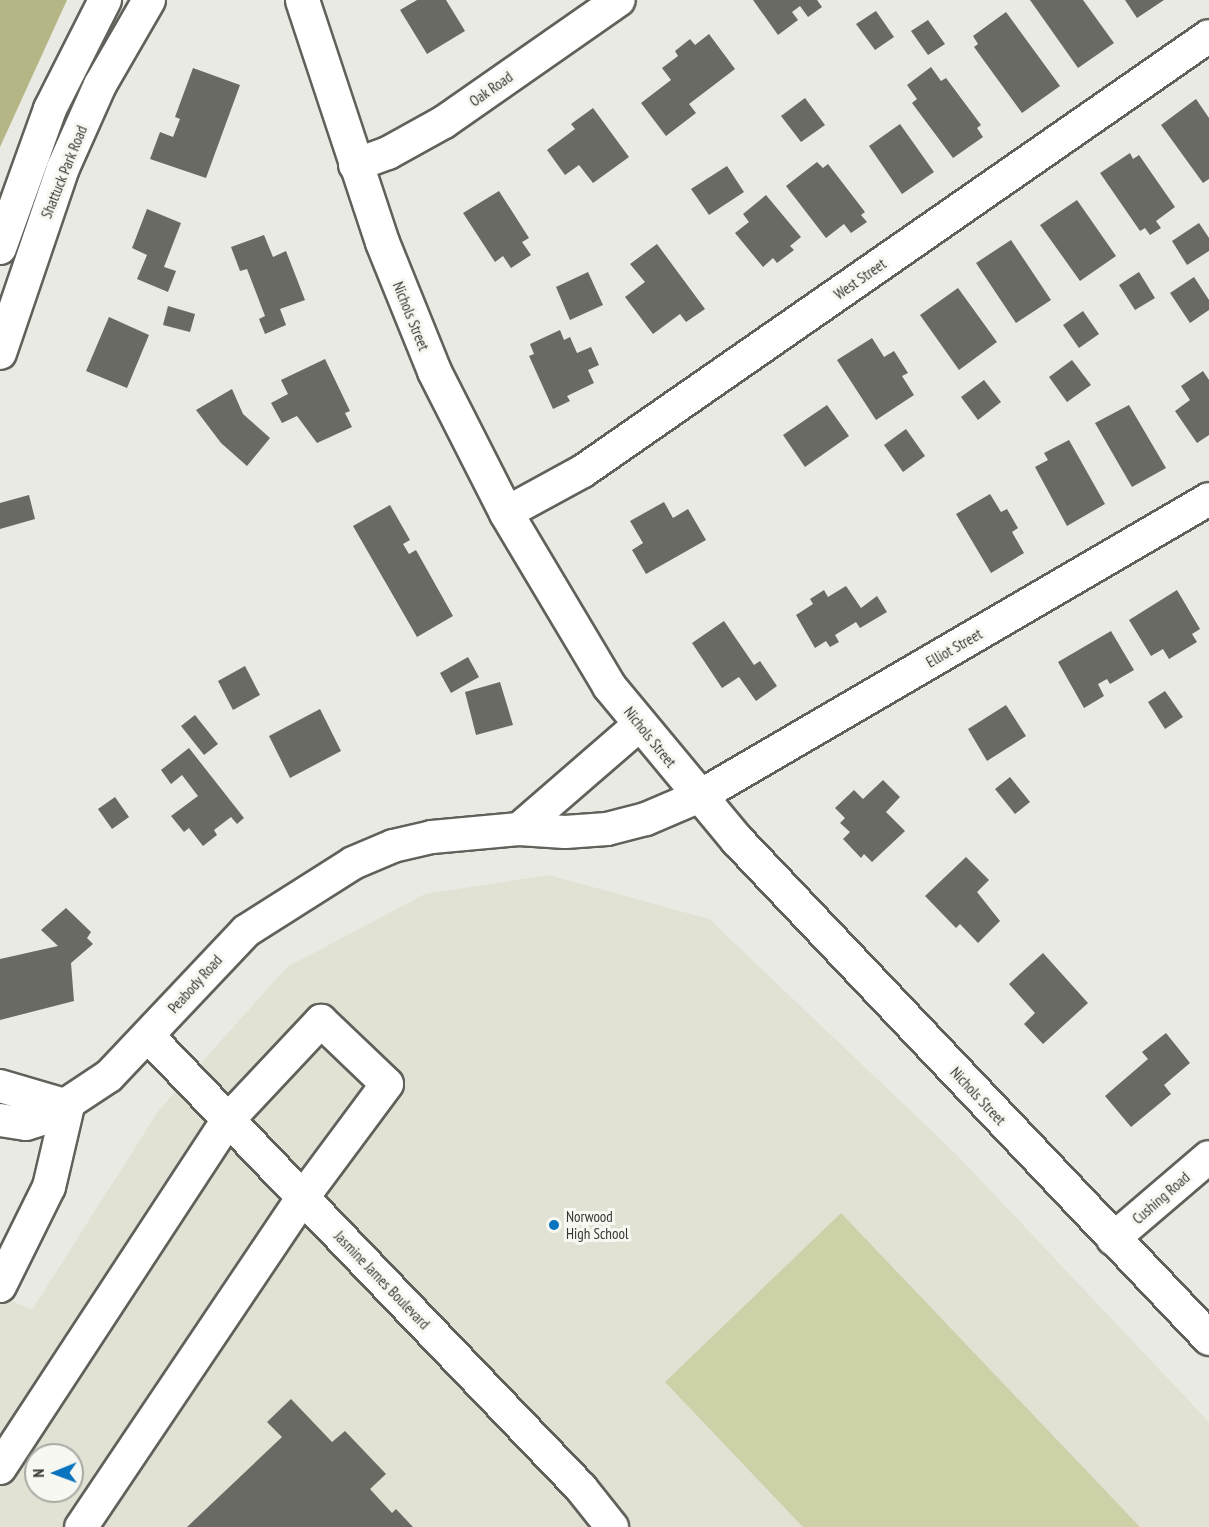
<!DOCTYPE html>
<style>
body{margin:0}
#map{position:relative;width:1209px;height:1527px;overflow:hidden;background:#eaeae4;font-family:"PT Sans Narrow",sans-serif}
div>[style]{position:absolute}
.built>*{inset:0;background:#e1e2d4}
.green>*{inset:0;background:#ced0a8}
.forest>*{inset:0;background:#b5b686}
.building>*{inset:0;background:#6a6a64}
.roads{filter:drop-shadow(2px 0 #61615b) drop-shadow(-2px 0 #61615b) drop-shadow(0 2px #61615b) drop-shadow(0 -2px #61615b)}
.minor>*{height:32px;margin:-16px;padding:0 16px;transform-origin:16px;border-radius:16px;background:#fff}
.major>*{height:33px;margin:-16.5px;padding:0 16.5px;transform-origin:16.5px;border-radius:16.5px;background:#fff}
.dots>*{width:16px;height:16px;translate:-50% -50%;box-sizing:border-box;border:3px solid #f7f8f1;border-radius:50%}
span{translate:-50% -50%;white-space:nowrap;text-align:center;line-height:1.15;-webkit-text-stroke:6px #f7f8f1;paint-order:stroke}
.street-label{font-size:15px;color:#363634}
.poi-label{font-size:15px;color:#363634}
.left{translate:0 -50%;text-align:left}
.north{position:absolute;left:24px;top:1443px;width:60px;height:60px;box-sizing:border-box;background:#f7f8f1;border:2px solid #aaaaa5;border-radius:50%;rotate:269deg;font-size:16px;font-weight:700;line-height:24px;text-align:center;color:#363634}
.north::after{content:'';display:block;margin:auto;width:21px;height:27px;background:#0b74bf;clip-path:polygon(50% 0,100% 100%,50% 72%,0 100%)}
</style>
<div id="map">
<div class="built">
<i style="clip-path:polygon(evenodd,549px 875px,709px 919px,955px 1153px,1209px 1422px,1209px 1527px,0 1527px,0 1296px,32px 1310px,159px 1110px,287px 967px,425px 894px,549px 875px,36px 1455px,72px 1455px,72px 1491px,36px 1491px,36px 1455px)"></i>
</div>
<div class="green">
<i style="clip-path:polygon(841px 1213px,1140px 1527px,803px 1527px,665px 1382px)"></i>
</div>
<div class="forest">
<i style="clip-path:polygon(0 0,67px 0,0 147px)"></i>
</div>
<div class="building">
<i style="clip-path:polygon(417px 0,446px 0,465px 31px,427px 54px,400px 10px)"></i>
<i style="clip-path:polygon(753px 0,817px 0,822px 7px,808px 17px,800px 6px,792px 12px,798px 20px,778px 35px)"></i>
<i style="clip-path:polygon(1030px 0,1083px 0,1114px 43px,1078px 68px)"></i>
<i style="clip-path:polygon(1125px 0,1164px 0,1137px 18px)"></i>
<i style="clip-path:polygon(876px 11px,894px 37px,875px 50px,856px 24px)"></i>
<i style="clip-path:polygon(1006px 12px,1060px 86px,1022px 113px,974px 47px,978px 44px,973px 36px)"></i>
<i style="clip-path:polygon(928px 20px,945px 44px,928px 55px,911px 31px)"></i>
<i style="clip-path:polygon(709px 34px,735px 69px,689px 104px,696px 113px,666px 136px,641px 103px,671px 80px,662px 68px,678px 56px,675px 51px,690px 39px,695px 45px)"></i>
<i style="clip-path:polygon(931px 67px,941px 81px,946px 78px,981px 125px,977px 128px,983px 137px,953px 158px,912px 103px,917px 99px,907px 85px)"></i>
<i style="clip-path:polygon(193px 68px,240px 85px,206px 178px,150px 159px,160px 132px,173px 137px,180px 119px,175px 117px)"></i>
<i style="clip-path:polygon(805px 98px,825px 125px,801px 142px,781px 116px)"></i>
<i style="clip-path:polygon(1196px 99px,1209px 118px,1209px 179px,1203px 183px,1161px 125px)"></i>
<i style="clip-path:polygon(593px 108px,629px 157px,593px 183px,579px 165px,565px 175px,547px 150px,575px 129px,571px 124px)"></i>
<i style="clip-path:polygon(900px 124px,934px 172px,902px 194px,869px 146px)"></i>
<i style="clip-path:polygon(1130px 153px,1133px 159px,1139px 155px,1175px 207px,1156px 221px,1161px 228px,1150px 235px,1145px 228px,1140px 231px,1100px 173px)"></i>
<i style="clip-path:polygon(817px 162px,823px 168px,828px 164px,865px 212px,861px 215px,867px 222px,851px 233px,844px 224px,826px 238px,786px 186px)"></i>
<i style="clip-path:polygon(727px 166px,744px 192px,709px 215px,691px 189px)"></i>
<i style="clip-path:polygon(499px 191px,529px 238px,522px 242px,531px 255px,511px 268px,503px 256px,495px 262px,463px 213px)"></i>
<i style="clip-path:polygon(766px 195px,801px 237px,790px 246px,794px 250px,777px 263px,773px 258px,763px 267px,735px 233px,749px 222px,743px 214px)"></i>
<i style="clip-path:polygon(1077px 200px,1116px 256px,1080px 281px,1040px 225px)"></i>
<i style="clip-path:polygon(147px 209px,181px 223px,164px 267px,176px 271px,168px 292px,137px 279px,147px 255px,132px 248px)"></i>
<i style="clip-path:polygon(1199px 223px,1209px 238px,1209px 251px,1187px 265px,1172px 241px)"></i>
<i style="clip-path:polygon(264px 235px,273px 257px,286px 251px,305px 300px,280px 309px,286px 325px,265px 334px,259px 319px,265px 316px,247px 269px,240px 271px,231px 247px)"></i>
<i style="clip-path:polygon(1011px 240px,1051px 300px,1016px 323px,976px 263px)"></i>
<i style="clip-path:polygon(657px 244px,705px 309px,686px 322px,680px 314px,653px 334px,625px 297px,645px 282px,630px 264px)"></i>
<i style="clip-path:polygon(588px 272px,603px 305px,570px 320px,556px 287px)"></i>
<i style="clip-path:polygon(1139px 272px,1155px 298px,1135px 310px,1119px 285px)"></i>
<i style="clip-path:polygon(1194px 277px,1209px 300px,1209px 310px,1190px 323px,1170px 293px)"></i>
<i style="clip-path:polygon(958px 288px,997px 342px,959px 370px,920px 315px)"></i>
<i style="clip-path:polygon(168px 306px,195px 314px,190px 332px,163px 325px)"></i>
<i style="clip-path:polygon(1083px 311px,1099px 334px,1079px 348px,1063px 325px)"></i>
<i style="clip-path:polygon(109px 317px,149px 335px,127px 388px,86px 371px)"></i>
<i style="clip-path:polygon(560px 330px,564px 340px,570px 337px,577px 353px,591px 347px,599px 365px,588px 370px,594px 383px,567px 396px,570px 401px,553px 409px,529px 356px,534px 354px,530px 344px)"></i>
<i style="clip-path:polygon(872px 338px,884px 357px,894px 351px,908px 373px,902px 376px,914px 395px,876px 420px,837px 360px)"></i>
<i style="clip-path:polygon(325px 359px,350px 411px,345px 413px,352px 427px,317px 443px,297px 416px,282px 423px,271px 403px,288px 394px,281px 380px)"></i>
<i style="clip-path:polygon(1072px 360px,1091px 385px,1067px 402px,1049px 377px)"></i>
<i style="clip-path:polygon(1203px 371px,1209px 380px,1209px 435px,1197px 443px,1175px 411px,1190px 400px,1181px 386px)"></i>
<i style="clip-path:polygon(984px 380px,1001px 402px,978px 420px,961px 397px)"></i>
<i style="clip-path:polygon(232px 389px,243px 414px,270px 438px,247px 466px,221px 443px,196px 410px)"></i>
<i style="clip-path:polygon(827px 405px,849px 436px,805px 467px,783px 435px)"></i>
<i style="clip-path:polygon(1129px 405px,1166px 468px,1132px 487px,1095px 423px)"></i>
<i style="clip-path:polygon(906px 429px,925px 456px,903px 472px,884px 445px)"></i>
<i style="clip-path:polygon(1069px 440px,1105px 504px,1067px 526px,1035px 467px,1048px 460px,1044px 453px)"></i>
<i style="clip-path:polygon(990px 494px,1001px 512px,1007px 509px,1018px 528px,1012px 532px,1024px 553px,991px 573px,956px 514px)"></i>
<i style="clip-path:polygon(29px 495px,35px 519px,0 529px,0 503px)"></i>
<i style="clip-path:polygon(664px 502px,673px 518px,688px 509px,706px 540px,646px 574px,632px 550px,643px 543px,630px 521px)"></i>
<i style="clip-path:polygon(390px 505px,410px 540px,403px 544px,409px 554px,416px 550px,453px 616px,417px 637px,353px 526px)"></i>
<i style="clip-path:polygon(846px 586px,861px 608px,877px 596px,887px 612px,860px 628px,856px 622px,835px 635px,839px 642px,830px 647px,826px 641px,815px 648px,796px 615px,813px 604px,810px 599px,824px 590px,828px 597px)"></i>
<i style="clip-path:polygon(1177px 590px,1200px 629px,1192px 634px,1197px 642px,1169px 659px,1163px 649px,1151px 656px,1129px 620px)"></i>
<i style="clip-path:polygon(724px 621px,754px 665px,760px 661px,777px 686px,756px 701px,739px 677px,722px 688px,692px 643px)"></i>
<i style="clip-path:polygon(1111px 631px,1134px 670px,1110px 684px,1107px 679px,1098px 684px,1104px 696px,1084px 708px,1058px 662px)"></i>
<i style="clip-path:polygon(468px 657px,479px 677px,451px 693px,440px 673px)"></i>
<i style="clip-path:polygon(245px 666px,260px 695px,233px 710px,218px 681px)"></i>
<i style="clip-path:polygon(500px 682px,513px 725px,476px 735px,465px 692px)"></i>
<i style="clip-path:polygon(1165px 691px,1183px 717px,1165px 729px,1148px 702px)"></i>
<i style="clip-path:polygon(1006px 705px,1026px 736px,987px 761px,968px 729px)"></i>
<i style="clip-path:polygon(320px 709px,341px 751px,290px 778px,269px 736px)"></i>
<i style="clip-path:polygon(195px 715px,218px 744px,204px 755px,181px 726px)"></i>
<i style="clip-path:polygon(189px 748px,244px 818px,237px 824px,231px 817px,214px 830px,217px 835px,203px 846px,189px 828px,184px 832px,171px 816px,198px 796px,182px 775px,171px 784px,161px 770px)"></i>
<i style="clip-path:polygon(1010px 777px,1030px 802px,1015px 814px,995px 789px)"></i>
<i style="clip-path:polygon(883px 780px,900px 797px,886px 812px,905px 831px,872px 862px,864px 854px,861px 858px,843px 839px,850px 832px,840px 823px,845px 818px,835px 808px,854px 790px,863px 799px)"></i>
<i style="clip-path:polygon(115px 797px,129px 817px,112px 829px,98px 809px)"></i>
<i style="clip-path:polygon(966px 857px,989px 880px,977px 892px,1000px 921px,978px 943px,960px 924px,956px 928px,925px 896px)"></i>
<i style="clip-path:polygon(66px 908px,91px 932px,87px 938px,93px 944px,71px 963px,74px 1001px,0 1020px,0 959px,58px 946px,41px 930px)"></i>
<i style="clip-path:polygon(1043px 953px,1088px 1003px,1043px 1044px,1024px 1024px,1035px 1013px,1009px 984px)"></i>
<i style="clip-path:polygon(1166px 1033px,1190px 1063px,1164px 1085px,1171px 1094px,1131px 1127px,1105px 1096px,1148px 1059px,1142px 1052px)"></i>
<i style="clip-path:polygon(291px 1399px,332px 1442px,345px 1431px,386px 1474px,370px 1489px,392px 1513px,396px 1509px,413px 1527px,187px 1527px,282px 1437px,267px 1422px)"></i>
</div>
<div class="roads">
<div class="minor">
<i style="left:355px;top:165px;width:35px;rotate:-20deg"></i>
<i style="left:388px;top:153px;width:64px;rotate:-29deg"></i>
<i style="left:444px;top:122px;width:213px;rotate:-34.9deg"></i>
<i style="left:0;top:248px;width:148px;rotate:-70.2deg"></i>
<i style="left:50px;top:109px;width:122px;rotate:-63.2deg"></i>
<i style="left:0;top:353px;width:195px;rotate:-71.2deg"></i>
<i style="left:63px;top:168px;width:91px;rotate:-66deg"></i>
<i style="left:100px;top:85px;width:98px;rotate:-60deg"></i>
<i style="left:506px;top:513px;width:88px;rotate:-28.6deg"></i>
<i style="left:583px;top:471px;width:762px;rotate:-34.79deg"></i>
<i style="left:519px;top:829px;width:159px;rotate:-40.9deg"></i>
<i style="left:149px;top:1037px;width:625px;rotate:46.23deg"></i>
<i style="left:581px;top:1488px;width:50px;rotate:51.5deg"></i>
<i style="left:0;top:1086px;width:71px;rotate:16.4deg"></i>
<i style="left:0;top:1120px;width:26px;rotate:9deg"></i>
<i style="left:26px;top:1124px;width:22px;rotate:-18deg"></i>
<i style="left:47px;top:1117px;width:74px;rotate:-33.5deg"></i>
<i style="left:109px;top:1076px;width:199px;rotate:-46.6deg"></i>
<i style="left:246px;top:931px;width:127px;rotate:-32.4deg"></i>
<i style="left:353px;top:863px;width:43px;rotate:-23deg"></i>
<i style="left:393px;top:846px;width:40px;rotate:-13deg"></i>
<i style="left:432px;top:837px;width:87px;rotate:-5.3deg"></i>
<i style="left:519px;top:829px;width:46px;rotate:3.7deg"></i>
<i style="left:565px;top:832px;width:42px;rotate:-4.1deg"></i>
<i style="left:607px;top:829px;width:40px;rotate:-14.4deg"></i>
<i style="left:646px;top:819px;width:59px;rotate:-23.1deg"></i>
<i style="left:700px;top:796px;width:589px;rotate:-30.26deg"></i>
<i style="left:1113px;top:1239px;width:126px;rotate:-40.5deg"></i>
<i style="left:0;top:1286px;width:110px;rotate:-63.7deg"></i>
<i style="left:49px;top:1187px;width:83px;rotate:-76.8deg"></i>
<i style="left:0;top:1468px;width:416px;rotate:-56.8deg"></i>
<i style="left:228px;top:1120px;width:136px;rotate:-46.8deg"></i>
<i style="left:321px;top:1021px;width:91px;rotate:43.7deg"></i>
<i style="left:387px;top:1084px;width:141px;rotate:126.6deg"></i>
<i style="left:303px;top:1197px;width:398px;rotate:123.9deg"></i>
</div>
<div class="major">
<i style="left:302px;top:0;width:255px;rotate:71.7deg"></i>
<i style="left:382px;top:242px;width:139px;rotate:68deg"></i>
<i style="left:434px;top:371px;width:159px;rotate:63.1deg"></i>
<i style="left:506px;top:513px;width:201px;rotate:59.2deg"></i>
<i style="left:609px;top:686px;width:200px;rotate:50.3deg"></i>
<i style="left:737px;top:840px;width:686px;rotate:46.54deg"></i>
</div>
</div>
<div class="dots">
<i style="left:554px;top:1225px;background:#0b74bf"></i>
</div>
<div class="street-label">
<span style="left:491px;top:89px;rotate:-35deg">Oak Road</span>
<span style="left:64px;top:172px;rotate:-68deg">Shattuck Park Road</span>
<span style="left:860px;top:279px;rotate:-35deg">West Street</span>
<span style="left:411px;top:316px;rotate:68deg">Nichols Street</span>
<span style="left:954px;top:648px;rotate:-30deg">Elliot Street</span>
<span style="left:650px;top:737px;rotate:51deg">Nichols Street</span>
<span style="left:195px;top:984px;rotate:-48deg">Peabody Road</span>
<span style="left:978px;top:1096px;rotate:47deg">Nichols Street</span>
<span style="left:1161px;top:1198px;rotate:-41deg">Cushing Road</span>
<span style="left:382px;top:1280px;rotate:46deg">Jasmine James Boulevard</span>
</div>
<div class="poi-label">
<span class="left" style="left:566px;top:1225px">Norwood<br>High School</span>
</div>
<div class="north">N</div>
</div>
